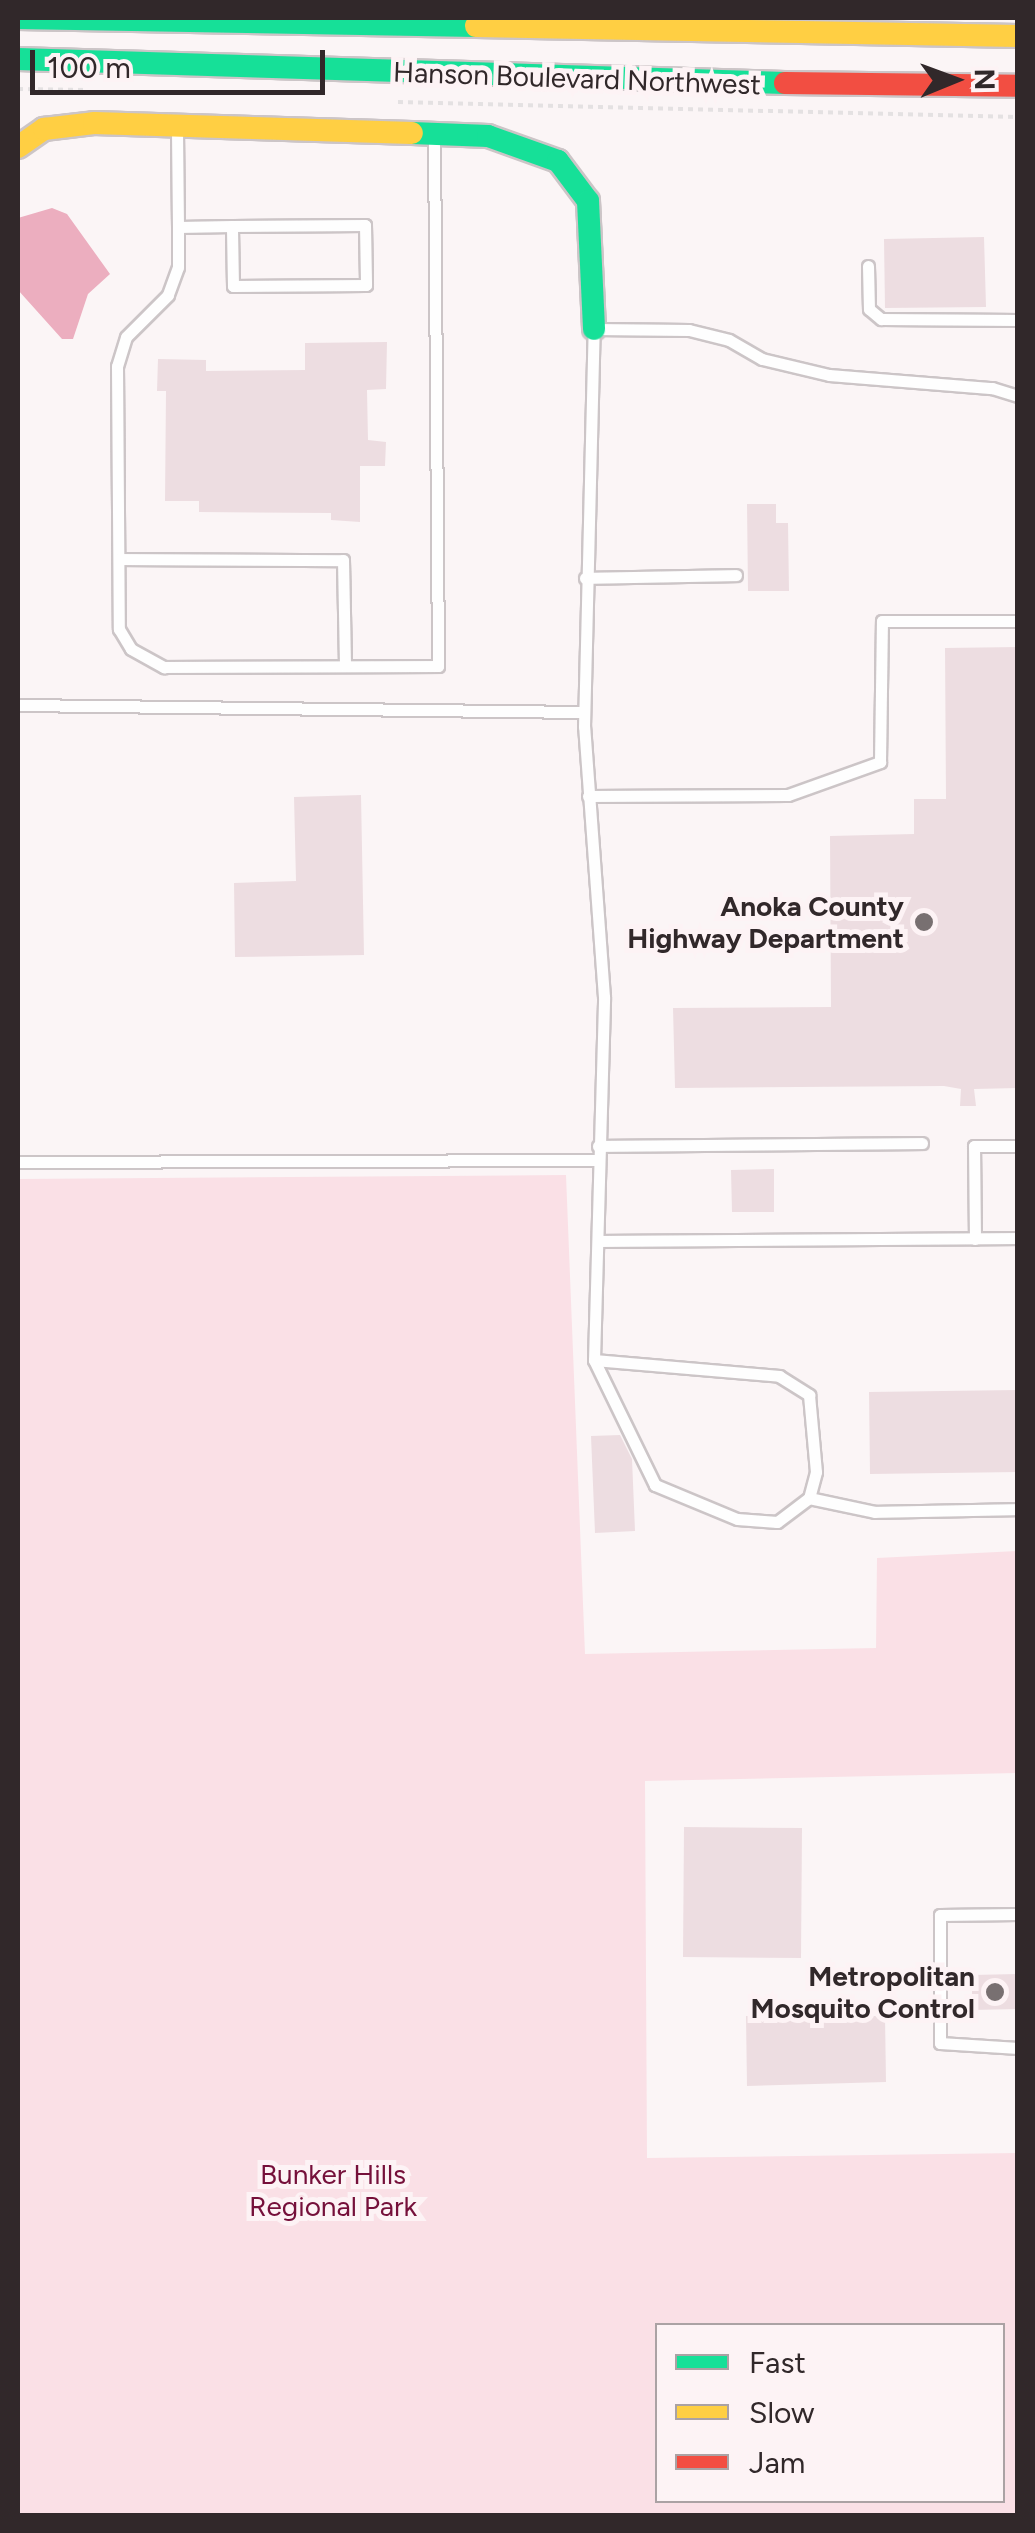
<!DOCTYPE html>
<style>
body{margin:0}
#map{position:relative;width:1035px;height:2533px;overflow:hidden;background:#fbf5f6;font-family:Figtree,sans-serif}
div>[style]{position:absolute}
.green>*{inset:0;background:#fae0e6}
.water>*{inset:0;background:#ecaebf}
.building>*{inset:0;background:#eddde1}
.path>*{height:4px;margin-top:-2px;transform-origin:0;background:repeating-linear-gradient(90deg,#e4e1e2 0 5px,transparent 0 10px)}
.roads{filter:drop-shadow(2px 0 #ccc5c7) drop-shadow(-2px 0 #ccc5c7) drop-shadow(0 2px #ccc5c7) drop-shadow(0 -2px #ccc5c7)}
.lane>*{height:11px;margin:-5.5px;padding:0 5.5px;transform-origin:5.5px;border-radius:5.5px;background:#fefefe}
.fast>*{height:22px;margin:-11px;padding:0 11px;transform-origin:11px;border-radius:11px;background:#16e098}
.slow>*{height:22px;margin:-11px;padding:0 11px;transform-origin:11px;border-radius:11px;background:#ffcf43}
.jam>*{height:22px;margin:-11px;padding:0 11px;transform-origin:11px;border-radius:11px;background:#f24e42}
.dots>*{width:28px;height:28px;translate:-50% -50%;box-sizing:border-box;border:5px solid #fdf3f5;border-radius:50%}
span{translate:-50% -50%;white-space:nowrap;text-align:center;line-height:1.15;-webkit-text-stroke:10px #fdf3f5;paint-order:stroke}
.street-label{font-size:28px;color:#31282a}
.poi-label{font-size:28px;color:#31282a;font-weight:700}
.right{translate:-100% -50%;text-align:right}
.park-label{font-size:28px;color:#75103a}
.frame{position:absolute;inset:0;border:20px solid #31282a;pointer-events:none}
.legend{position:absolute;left:655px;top:2323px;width:350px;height:180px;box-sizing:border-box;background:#fdf3f5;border:2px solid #aba2a4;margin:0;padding:12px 18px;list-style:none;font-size:30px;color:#31282a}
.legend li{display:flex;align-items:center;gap:20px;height:50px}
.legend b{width:50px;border:2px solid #aba2a4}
.north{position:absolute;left:905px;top:30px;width:100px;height:100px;-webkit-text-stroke:8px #fdf3f5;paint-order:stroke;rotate:89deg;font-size:28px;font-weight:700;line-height:40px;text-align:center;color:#31282a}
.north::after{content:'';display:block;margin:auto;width:35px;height:45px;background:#31282a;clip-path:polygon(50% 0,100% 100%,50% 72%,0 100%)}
.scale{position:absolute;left:30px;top:50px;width:295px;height:45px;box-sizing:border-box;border:5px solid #31282a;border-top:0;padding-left:12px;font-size:30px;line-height:35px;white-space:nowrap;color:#31282a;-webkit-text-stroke:8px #fdf3f5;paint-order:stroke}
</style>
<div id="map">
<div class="green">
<i style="clip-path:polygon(evenodd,566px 1175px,585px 1654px,876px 1648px,877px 1558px,1017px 1551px,1017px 1773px,645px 1781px,647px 2158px,1017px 2153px,1017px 2515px,18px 2515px,18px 1179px,566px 1175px,658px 2326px,1002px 2326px,1002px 2500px,658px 2500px,658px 2326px)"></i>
</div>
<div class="water">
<i style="clip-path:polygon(52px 208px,67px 214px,110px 274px,88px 294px,73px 339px,62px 339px,18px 290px,18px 218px)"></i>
</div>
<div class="building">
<i style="clip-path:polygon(984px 237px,986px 307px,885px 308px,884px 239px)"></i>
<i style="clip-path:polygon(387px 342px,386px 389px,367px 390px,368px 440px,386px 442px,385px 466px,360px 466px,360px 522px,331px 520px,331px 513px,199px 512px,199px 501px,165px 501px,166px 391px,157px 391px,158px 359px,206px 360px,206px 371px,305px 370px,305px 343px)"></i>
<i style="clip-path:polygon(747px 504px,776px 504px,776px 523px,788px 523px,789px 591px,748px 591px)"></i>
<i style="clip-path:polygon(1018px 647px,1018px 1088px,974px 1089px,976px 1106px,960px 1106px,961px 1089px,944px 1086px,675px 1088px,673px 1008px,831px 1007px,830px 836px,914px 834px,914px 799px,946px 799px,945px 648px)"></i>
<i style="clip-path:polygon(361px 795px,364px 955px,235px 957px,234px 883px,296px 881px,294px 797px)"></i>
<i style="clip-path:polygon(774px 1169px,774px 1212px,732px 1212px,731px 1170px)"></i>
<i style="clip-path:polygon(1018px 1390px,1018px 1472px,870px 1474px,869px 1392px)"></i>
<i style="clip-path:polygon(620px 1435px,632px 1459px,635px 1531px,595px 1533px,591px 1436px)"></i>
<i style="clip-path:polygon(684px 1827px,802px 1828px,801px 1958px,683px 1957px)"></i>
<i style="clip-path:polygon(1018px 1974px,1018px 2009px,972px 2010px,972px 1975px)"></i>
<i style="clip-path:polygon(746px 2016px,885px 2016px,886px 2082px,747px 2086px)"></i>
</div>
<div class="path">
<i style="left:18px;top:89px;width:70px;rotate:0.8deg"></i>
<i style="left:398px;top:102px;width:620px;rotate:1.39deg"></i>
</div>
<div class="roads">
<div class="lane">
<i style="left:177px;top:131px;width:96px;rotate:89.4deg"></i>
<i style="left:178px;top:227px;width:54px;rotate:-1.1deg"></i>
<i style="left:232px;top:226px;width:133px;rotate:-0.4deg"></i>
<i style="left:365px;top:225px;width:60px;rotate:89deg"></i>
<i style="left:366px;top:285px;width:133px;rotate:179.6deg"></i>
<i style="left:233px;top:286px;width:60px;rotate:-91deg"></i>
<i style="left:178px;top:227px;width:40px;rotate:90deg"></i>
<i style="left:178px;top:267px;width:30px;rotate:110deg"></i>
<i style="left:168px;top:295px;width:59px;rotate:135deg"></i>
<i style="left:126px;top:337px;width:30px;rotate:107deg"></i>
<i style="left:117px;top:366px;width:263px;rotate:89.6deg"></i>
<i style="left:119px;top:629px;width:23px;rotate:59deg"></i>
<i style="left:131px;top:649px;width:38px;rotate:29deg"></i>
<i style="left:164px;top:667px;width:274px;rotate:-0.2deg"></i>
<i style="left:438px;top:666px;width:529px;rotate:-90.43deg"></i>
<i style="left:868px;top:266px;width:43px;rotate:88.7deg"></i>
<i style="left:869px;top:309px;width:16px;rotate:40deg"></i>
<i style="left:881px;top:319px;width:137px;rotate:0.4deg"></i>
<i style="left:119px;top:559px;width:224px;rotate:0.3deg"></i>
<i style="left:343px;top:560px;width:106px;rotate:88.9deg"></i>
<i style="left:585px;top:578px;width:151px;rotate:-1.1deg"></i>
<i style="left:18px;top:705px;width:566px;rotate:0.71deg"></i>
<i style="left:588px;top:796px;width:200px;rotate:-0.3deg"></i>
<i style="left:788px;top:795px;width:98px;rotate:-19.7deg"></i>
<i style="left:880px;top:762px;width:141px;rotate:-89.2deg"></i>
<i style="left:882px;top:621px;width:136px"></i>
<i style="left:598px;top:1146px;width:324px;rotate:-0.5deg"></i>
<i style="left:18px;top:1162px;width:581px;rotate:-0.2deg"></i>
<i style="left:975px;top:1239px;width:93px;rotate:-90.6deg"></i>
<i style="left:974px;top:1146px;width:44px"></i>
<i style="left:600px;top:1241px;width:418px;rotate:-0.4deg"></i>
<i style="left:594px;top:1360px;width:363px;rotate:-88.4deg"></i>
<i style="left:604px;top:997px;width:271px;rotate:-94.2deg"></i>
<i style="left:584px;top:727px;width:398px;rotate:-88.6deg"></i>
<i style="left:594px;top:329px;width:95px;rotate:0.6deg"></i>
<i style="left:689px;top:330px;width:41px;rotate:14deg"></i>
<i style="left:729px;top:340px;width:38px;rotate:30deg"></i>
<i style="left:762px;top:359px;width:69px;rotate:13.4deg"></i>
<i style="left:829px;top:375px;width:164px;rotate:4.6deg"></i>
<i style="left:992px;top:388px;width:27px;rotate:17deg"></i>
<i style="left:594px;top:1360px;width:186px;rotate:4.9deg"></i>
<i style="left:779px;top:1376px;width:36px;rotate:32deg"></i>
<i style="left:809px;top:1395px;width:77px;rotate:84.8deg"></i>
<i style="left:816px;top:1472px;width:27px;rotate:105deg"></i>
<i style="left:809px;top:1498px;width:40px;rotate:143deg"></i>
<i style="left:777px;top:1522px;width:40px;rotate:-175.7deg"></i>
<i style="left:737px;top:1519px;width:89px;rotate:-157.5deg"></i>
<i style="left:655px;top:1485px;width:139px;rotate:-116deg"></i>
<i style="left:809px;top:1498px;width:67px;rotate:12deg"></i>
<i style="left:875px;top:1512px;width:143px;rotate:-1.2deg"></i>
<i style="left:1018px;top:1914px;width:78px;rotate:179.3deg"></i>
<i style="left:940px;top:1915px;width:128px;rotate:90deg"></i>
<i style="left:940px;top:2043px;width:78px;rotate:3.7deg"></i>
</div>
<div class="fast">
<i style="left:18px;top:18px;width:458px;rotate:1deg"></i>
<i style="left:18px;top:59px;width:767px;rotate:1.79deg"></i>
<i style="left:412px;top:133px;width:76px;rotate:2.3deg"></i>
<i style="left:488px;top:136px;width:74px;rotate:19.7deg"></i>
<i style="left:558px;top:161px;width:50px;rotate:53.1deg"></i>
<i style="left:588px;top:201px;width:128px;rotate:87.3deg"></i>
</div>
<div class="slow">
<i style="left:476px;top:26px;width:542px;rotate:1.06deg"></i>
<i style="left:18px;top:147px;width:32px;rotate:-35deg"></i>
<i style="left:44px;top:129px;width:50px;rotate:-6.8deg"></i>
<i style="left:94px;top:123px;width:318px;rotate:1.8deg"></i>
</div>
<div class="jam">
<i style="left:785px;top:83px;width:233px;rotate:0.7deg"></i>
</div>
</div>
<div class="dots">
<i style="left:924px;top:922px;background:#787071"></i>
<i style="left:995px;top:1992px;background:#787071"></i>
</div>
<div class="street-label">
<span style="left:577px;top:78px;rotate:2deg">Hanson Boulevard Northwest</span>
</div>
<div class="poi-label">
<span class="right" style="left:904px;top:922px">Anoka County<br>Highway Department</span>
<span class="right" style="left:975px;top:1992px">Metropolitan<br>Mosquito Control</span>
</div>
<div class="park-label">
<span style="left:333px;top:2190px">Bunker Hills<br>Regional Park</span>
</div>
<div class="frame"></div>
<ul class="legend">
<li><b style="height:12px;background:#16e098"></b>Fast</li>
<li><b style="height:12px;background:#ffcf43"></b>Slow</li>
<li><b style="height:12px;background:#f24e42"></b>Jam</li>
</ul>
<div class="north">N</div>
<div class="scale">100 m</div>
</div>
